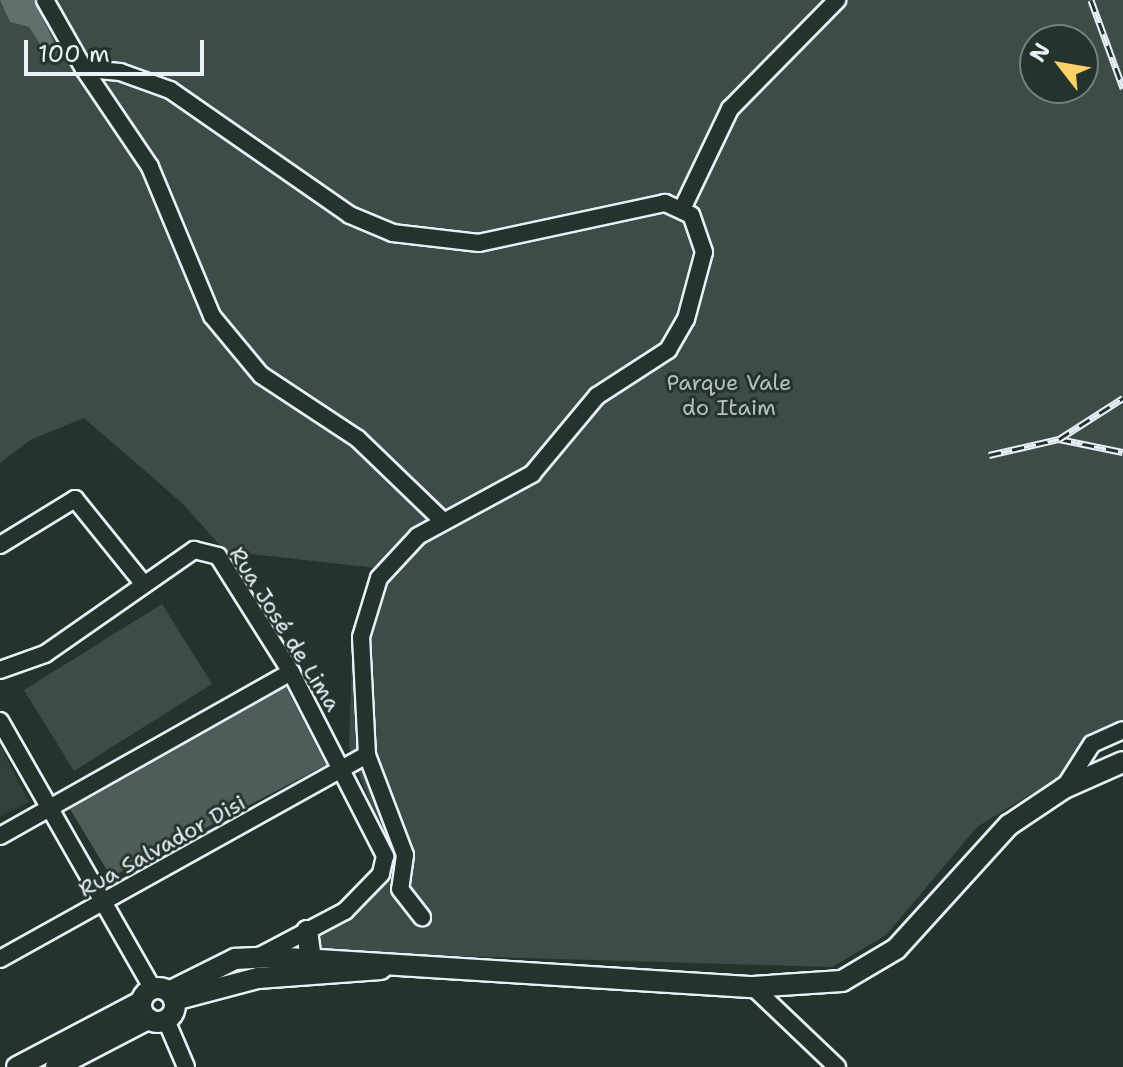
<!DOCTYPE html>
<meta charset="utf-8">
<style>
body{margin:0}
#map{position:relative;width:1123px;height:1067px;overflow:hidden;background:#26332d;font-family:"Shantell Sans",sans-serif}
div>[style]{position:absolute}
.built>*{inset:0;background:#333f3a}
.green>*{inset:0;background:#3e4b47}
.water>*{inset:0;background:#636f6d}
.building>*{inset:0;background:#505c59}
.roads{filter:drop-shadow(2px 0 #e8f1f8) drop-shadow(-2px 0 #e8f1f8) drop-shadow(0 2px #e8f1f8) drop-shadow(0 -2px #e8f1f8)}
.minor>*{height:16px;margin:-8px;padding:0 8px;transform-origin:8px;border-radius:8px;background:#26332d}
.major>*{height:20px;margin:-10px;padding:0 10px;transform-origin:10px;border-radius:10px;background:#26332d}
.major>.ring{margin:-10px;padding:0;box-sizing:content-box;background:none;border:20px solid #26332d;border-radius:50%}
.rail>*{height:7px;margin-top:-3.5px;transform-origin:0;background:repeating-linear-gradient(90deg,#26332d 0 12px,#e8f1f8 0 24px);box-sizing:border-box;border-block:2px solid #e8f1f8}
span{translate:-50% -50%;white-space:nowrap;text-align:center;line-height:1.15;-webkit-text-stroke:6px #26332d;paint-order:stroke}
.park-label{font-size:22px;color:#b5bfc3}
.street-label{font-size:22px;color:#e8f1f8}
.north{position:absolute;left:1019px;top:24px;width:80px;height:80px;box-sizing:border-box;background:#26332d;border:2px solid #747f7e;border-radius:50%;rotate:301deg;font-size:22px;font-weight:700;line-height:32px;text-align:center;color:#e8f1f8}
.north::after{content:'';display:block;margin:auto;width:28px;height:36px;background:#ffd166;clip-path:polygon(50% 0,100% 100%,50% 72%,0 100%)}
.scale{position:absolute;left:24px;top:40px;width:180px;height:36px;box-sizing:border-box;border:4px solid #e8f1f8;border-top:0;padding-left:10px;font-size:24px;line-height:28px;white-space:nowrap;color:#e8f1f8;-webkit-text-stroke:6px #26332d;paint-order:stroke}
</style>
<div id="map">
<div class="built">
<i style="clip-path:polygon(0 745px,29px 802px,0 816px)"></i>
</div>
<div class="green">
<i style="clip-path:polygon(evenodd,0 0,1123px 0,1123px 738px,977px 827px,886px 935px,832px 967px,318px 952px,314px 941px,380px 890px,394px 865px,349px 747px,353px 626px,376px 568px,225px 551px,182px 503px,84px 418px,30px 440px,0 463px,0 0,1035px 40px,1083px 40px,1083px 88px,1035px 88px,1035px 40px)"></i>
<i style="clip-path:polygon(162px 604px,212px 684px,74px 771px,24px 690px)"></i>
</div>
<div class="water">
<i style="clip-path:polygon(0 0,34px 0,59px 53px,41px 46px,29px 27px,10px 22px)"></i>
</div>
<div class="building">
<i style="clip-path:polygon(286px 687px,326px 765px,111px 877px,70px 809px)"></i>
</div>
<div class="roads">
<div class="minor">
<i style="left:45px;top:0;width:79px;rotate:60.5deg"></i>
<i style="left:683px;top:207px;width:109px;rotate:-64.4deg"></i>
<i style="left:730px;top:109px;width:153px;rotate:-45.5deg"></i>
<i style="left:0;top:545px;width:88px;rotate:-31.5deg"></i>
<i style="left:75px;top:499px;width:107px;rotate:51.1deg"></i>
<i style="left:0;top:670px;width:48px;rotate:-19.6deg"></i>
<i style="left:45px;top:654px;width:182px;rotate:-34.9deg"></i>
<i style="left:194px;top:550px;width:25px;rotate:14deg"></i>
<i style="left:218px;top:556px;width:137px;rotate:57.8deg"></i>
<i style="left:291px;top:672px;width:207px;rotate:62.9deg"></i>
<i style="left:385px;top:856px;width:18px;rotate:103deg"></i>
<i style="left:381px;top:874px;width:52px;rotate:134.2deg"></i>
<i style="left:345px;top:911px;width:101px;rotate:152.2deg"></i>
<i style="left:0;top:721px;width:307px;rotate:60.3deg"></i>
<i style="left:367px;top:755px;width:107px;rotate:69.2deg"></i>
<i style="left:405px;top:855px;width:34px;rotate:98deg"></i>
<i style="left:400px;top:889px;width:36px;rotate:52deg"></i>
<i style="left:1064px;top:788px;width:52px;rotate:-57.5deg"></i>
<i style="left:1092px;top:744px;width:34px;rotate:-24deg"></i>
<i style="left:0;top:836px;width:334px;rotate:-29.4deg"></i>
<i style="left:0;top:959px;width:420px;rotate:-29.1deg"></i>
<i style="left:367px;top:755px;width:118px;rotate:-92.9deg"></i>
<i style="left:361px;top:637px;width:62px;rotate:-73deg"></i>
<i style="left:379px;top:578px;width:57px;rotate:-47.1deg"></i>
<i style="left:418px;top:536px;width:130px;rotate:-28.5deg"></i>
<i style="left:532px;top:474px;width:102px;rotate:-50.2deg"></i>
<i style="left:597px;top:396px;width:85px;rotate:-32.9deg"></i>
<i style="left:668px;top:350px;width:36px;rotate:-60deg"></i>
<i style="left:686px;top:319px;width:69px;rotate:-75deg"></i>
<i style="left:704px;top:252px;width:39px;rotate:-109deg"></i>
<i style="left:691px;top:215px;width:29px;rotate:-155deg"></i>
<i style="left:665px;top:203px;width:190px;rotate:167.9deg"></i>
<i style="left:479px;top:243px;width:87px;rotate:-173.4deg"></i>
<i style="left:393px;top:233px;width:47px;rotate:-157.3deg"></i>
<i style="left:350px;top:215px;width:219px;rotate:-145.2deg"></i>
<i style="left:170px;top:90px;width:53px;rotate:-160.2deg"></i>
<i style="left:120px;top:72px;width:36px;rotate:-175deg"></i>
<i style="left:84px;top:69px;width:118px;rotate:56deg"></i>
<i style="left:150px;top:167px;width:161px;rotate:67.4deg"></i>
<i style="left:212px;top:316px;width:77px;rotate:50.3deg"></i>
<i style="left:261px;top:375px;width:116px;rotate:33.4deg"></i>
<i style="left:358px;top:439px;width:118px;rotate:44deg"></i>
<i style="left:753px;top:987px;width:116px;rotate:43.6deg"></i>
<i style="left:166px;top:1020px;width:51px;rotate:66.9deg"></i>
</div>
<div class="major">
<i style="left:307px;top:931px;width:27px;rotate:82deg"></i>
<i class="ring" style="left:141px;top:988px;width:14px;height:14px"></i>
<i style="left:169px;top:992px;width:74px;rotate:-26.6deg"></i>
<i style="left:235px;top:959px;width:36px;rotate:-3deg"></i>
<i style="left:271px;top:957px;width:483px;rotate:3.6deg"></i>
<i style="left:753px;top:987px;width:89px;rotate:-3.9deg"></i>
<i style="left:842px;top:981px;width:63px;rotate:-30.7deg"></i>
<i style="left:896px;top:949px;width:168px;rotate:-47.7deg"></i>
<i style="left:1009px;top:825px;width:66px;rotate:-33.9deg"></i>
<i style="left:1064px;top:788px;width:64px;rotate:-23.8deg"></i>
<i style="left:174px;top:1000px;width:87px;rotate:-14.7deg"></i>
<i style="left:258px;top:978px;width:123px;rotate:-4.2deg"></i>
<i style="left:17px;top:1067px;width:140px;rotate:-27.7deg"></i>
<i style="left:56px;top:1067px;width:104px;rotate:-27.6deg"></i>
</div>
</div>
<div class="rail">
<i style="left:1091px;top:0;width:94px;rotate:70deg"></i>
<i style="left:1059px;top:439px;width:65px;rotate:11.5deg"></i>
<i style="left:989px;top:455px;width:72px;rotate:-12.9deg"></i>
<i style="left:1059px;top:439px;width:76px;rotate:-32.6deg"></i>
</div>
<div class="park-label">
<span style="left:729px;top:395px">Parque Vale<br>do Itaim</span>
</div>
<div class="street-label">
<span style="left:285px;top:629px;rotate:58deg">Rua José de Lima</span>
<span style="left:162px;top:846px;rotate:-29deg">Rua Salvador Disi</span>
</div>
<div class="north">N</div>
<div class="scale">100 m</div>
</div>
